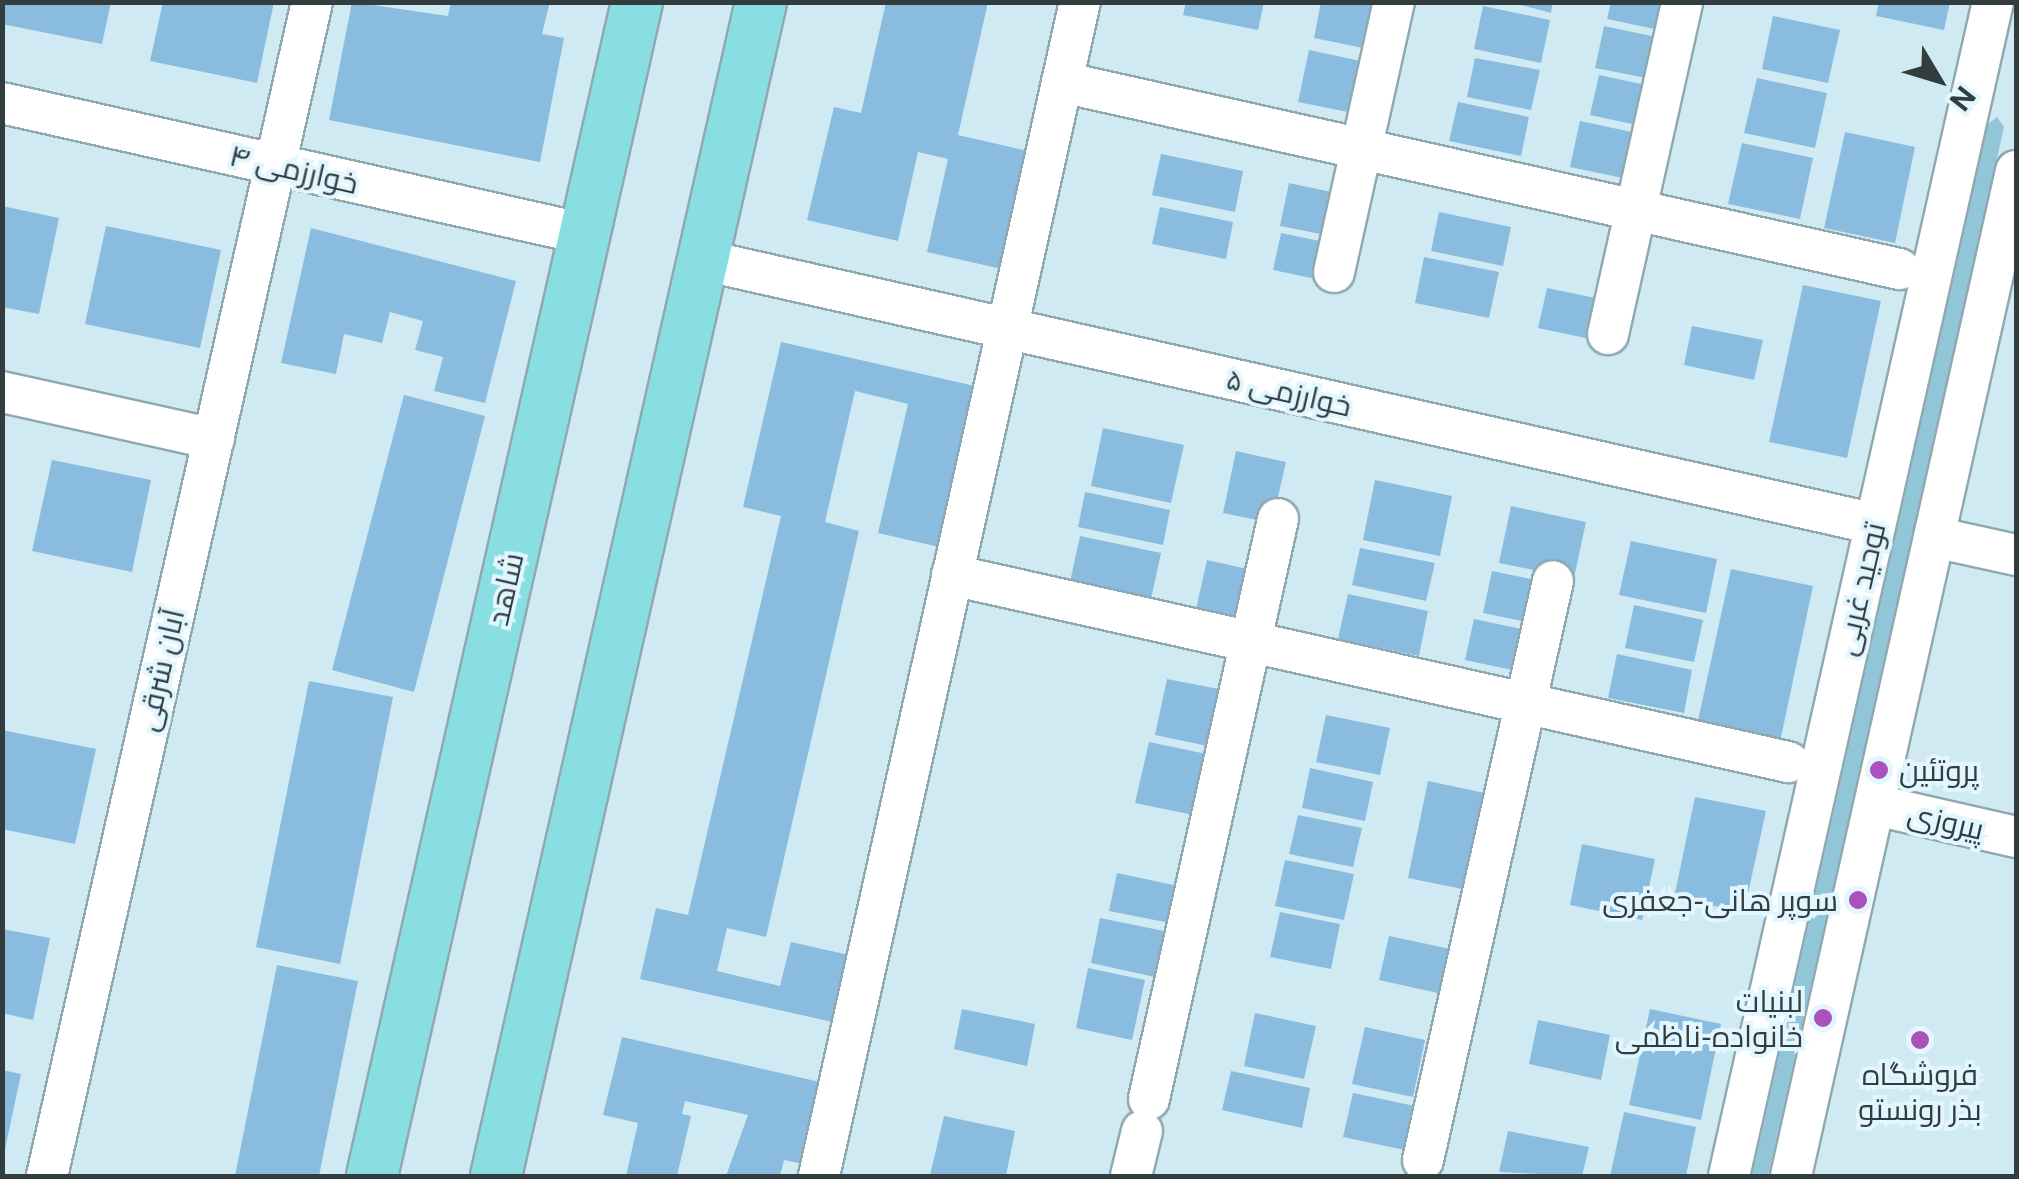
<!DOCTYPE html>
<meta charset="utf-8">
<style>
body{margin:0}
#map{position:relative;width:2019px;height:1179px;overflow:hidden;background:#d0eaf3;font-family:"Public Sans",Cairo,sans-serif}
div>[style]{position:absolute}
.green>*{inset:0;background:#90c6d7}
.building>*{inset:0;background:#8abcdf}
.roads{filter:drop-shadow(2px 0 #90a9b1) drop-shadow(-2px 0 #90a9b1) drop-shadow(0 2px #90a9b1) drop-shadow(0 -2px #90a9b1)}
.minor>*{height:40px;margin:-20px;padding:0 20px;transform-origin:20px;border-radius:20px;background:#fff}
.major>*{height:50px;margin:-25px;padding:0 25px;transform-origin:25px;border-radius:25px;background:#89dee2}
.dots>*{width:28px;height:28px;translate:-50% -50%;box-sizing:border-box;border:5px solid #e1f6fe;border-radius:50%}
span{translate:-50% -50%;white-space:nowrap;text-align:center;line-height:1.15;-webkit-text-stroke:8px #e1f6fe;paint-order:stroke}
.street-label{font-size:30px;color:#323d40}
.poi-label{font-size:30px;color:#323d40}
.left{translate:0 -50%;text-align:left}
.right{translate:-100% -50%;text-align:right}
.frame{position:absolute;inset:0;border:5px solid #323d40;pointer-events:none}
.north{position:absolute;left:1889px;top:30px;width:100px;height:100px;-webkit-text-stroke:8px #e1f6fe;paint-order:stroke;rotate:128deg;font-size:28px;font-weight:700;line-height:40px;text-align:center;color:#323d40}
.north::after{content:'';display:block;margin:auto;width:35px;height:45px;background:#323d40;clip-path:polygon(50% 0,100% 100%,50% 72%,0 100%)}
</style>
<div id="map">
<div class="green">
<i style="clip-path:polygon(1997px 117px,2004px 127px,1768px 1176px,1752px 1176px,1988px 124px)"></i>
</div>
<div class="building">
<i style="clip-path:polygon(2px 2px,111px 2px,102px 44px,2px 24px)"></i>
<i style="clip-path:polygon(163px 2px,274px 2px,257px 83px,150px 61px)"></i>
<i style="clip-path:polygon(352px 2px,448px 16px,451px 2px,550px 2px,542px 34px,564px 38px,540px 162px,329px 120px)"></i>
<i style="clip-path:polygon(886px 2px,988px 2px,958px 135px,1041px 154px,1015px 272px,927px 252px,948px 159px,918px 152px,898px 241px,807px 220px,834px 107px,861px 113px)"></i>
<i style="clip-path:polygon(1186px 2px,1264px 2px,1258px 30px,1183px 15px)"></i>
<i style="clip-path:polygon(1321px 2px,1389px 2px,1378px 51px,1314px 38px)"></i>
<i style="clip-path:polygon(1510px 2px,1553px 2px,1551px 13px)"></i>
<i style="clip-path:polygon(1611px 2px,1676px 2px,1669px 32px,1607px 19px)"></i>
<i style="clip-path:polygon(1879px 2px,1950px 2px,1944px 30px,1876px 16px)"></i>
<i style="clip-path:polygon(1483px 6px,1550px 20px,1541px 63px,1474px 49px)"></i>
<i style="clip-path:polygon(1773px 16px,1840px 30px,1828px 83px,1762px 69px)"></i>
<i style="clip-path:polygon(1604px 26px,1666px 39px,1657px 80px,1595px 68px)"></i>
<i style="clip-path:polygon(1309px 50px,1375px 64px,1363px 115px,1298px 102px)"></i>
<i style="clip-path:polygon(1475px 58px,1540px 70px,1531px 110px,1467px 97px)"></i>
<i style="clip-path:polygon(1599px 75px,1655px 87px,1646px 127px,1590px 115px)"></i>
<i style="clip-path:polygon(1757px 78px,1827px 93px,1815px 148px,1744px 133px)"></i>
<i style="clip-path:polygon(1458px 102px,1529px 117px,1521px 156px,1449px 141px)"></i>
<i style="clip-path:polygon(1580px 121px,1646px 135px,1637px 181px,1570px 167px)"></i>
<i style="clip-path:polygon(1845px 132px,1915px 147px,1895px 243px,1824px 228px)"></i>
<i style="clip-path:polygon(1742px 143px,1813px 158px,1800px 219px,1728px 204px)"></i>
<i style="clip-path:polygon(1161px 154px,1243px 171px,1235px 212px,1152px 195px)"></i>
<i style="clip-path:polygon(1289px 183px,1346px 195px,1336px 237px,1280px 226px)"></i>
<i style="clip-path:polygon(2px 206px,59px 218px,39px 314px,2px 307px)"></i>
<i style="clip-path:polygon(1160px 207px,1233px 222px,1226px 259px,1152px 244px)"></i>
<i style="clip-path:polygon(1439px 212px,1511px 227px,1503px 266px,1431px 251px)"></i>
<i style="clip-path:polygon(106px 226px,221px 250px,200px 348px,85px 324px)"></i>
<i style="clip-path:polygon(311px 228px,516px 281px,485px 403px,434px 391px,443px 357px,415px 350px,423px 321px,390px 312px,382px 343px,344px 334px,336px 374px,281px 363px)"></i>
<i style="clip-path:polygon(1281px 233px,1334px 244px,1326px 281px,1273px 270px)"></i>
<i style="clip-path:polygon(1424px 257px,1499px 272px,1489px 318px,1415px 303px)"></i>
<i style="clip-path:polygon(1803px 285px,1881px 301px,1847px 458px,1769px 442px)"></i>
<i style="clip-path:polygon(1547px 288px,1610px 301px,1600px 341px,1538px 328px)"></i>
<i style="clip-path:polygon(1692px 326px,1763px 340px,1754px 380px,1684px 365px)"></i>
<i style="clip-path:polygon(781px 342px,988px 389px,952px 550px,878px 533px,908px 404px,855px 391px,825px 522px,859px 531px,766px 937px,727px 928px,717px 971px,780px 986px,791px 942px,862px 958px,846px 1025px,640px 979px,656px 908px,688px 915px,781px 516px,743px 507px)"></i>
<i style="clip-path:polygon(404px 395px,485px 416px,414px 692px,332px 670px)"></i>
<i style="clip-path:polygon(1103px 428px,1184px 445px,1171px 503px,1091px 486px)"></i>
<i style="clip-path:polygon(1236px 451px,1286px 462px,1272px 523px,1223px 513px)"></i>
<i style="clip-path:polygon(52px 460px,151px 480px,132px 572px,32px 551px)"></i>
<i style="clip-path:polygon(1375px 480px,1452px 496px,1440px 556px,1363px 540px)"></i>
<i style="clip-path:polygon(1085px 492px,1170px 510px,1163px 545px,1078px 527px)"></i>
<i style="clip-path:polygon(1511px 506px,1586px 522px,1574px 578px,1499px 563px)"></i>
<i style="clip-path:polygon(1080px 536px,1161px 553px,1151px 599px,1070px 582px)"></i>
<i style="clip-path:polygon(1631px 541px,1717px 559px,1706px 613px,1619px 595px)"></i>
<i style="clip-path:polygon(1360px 548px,1435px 563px,1426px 601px,1352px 585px)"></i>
<i style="clip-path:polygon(1207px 560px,1261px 572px,1250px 620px,1196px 609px)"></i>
<i style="clip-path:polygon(1731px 569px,1813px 586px,1780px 742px,1697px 725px)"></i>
<i style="clip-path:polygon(1492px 571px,1546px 582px,1537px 624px,1483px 613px)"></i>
<i style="clip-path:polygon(1348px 594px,1428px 611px,1419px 656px,1338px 639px)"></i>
<i style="clip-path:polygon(1634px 605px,1703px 620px,1694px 662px,1625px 648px)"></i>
<i style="clip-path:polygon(1474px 619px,1535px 632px,1526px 673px,1465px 660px)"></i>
<i style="clip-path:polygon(1617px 654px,1692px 670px,1684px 713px,1608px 698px)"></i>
<i style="clip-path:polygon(1167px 679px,1234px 692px,1222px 749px,1155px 735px)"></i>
<i style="clip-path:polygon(309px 681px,393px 697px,340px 964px,256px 947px)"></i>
<i style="clip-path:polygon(1326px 715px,1390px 728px,1380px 775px,1316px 762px)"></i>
<i style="clip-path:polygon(2px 730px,96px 749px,75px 844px,2px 829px)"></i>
<i style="clip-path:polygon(1149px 742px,1216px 756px,1203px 817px,1135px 803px)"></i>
<i style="clip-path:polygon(1310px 768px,1373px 782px,1365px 821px,1302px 808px)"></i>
<i style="clip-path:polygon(1428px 781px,1499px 796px,1477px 892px,1408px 878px)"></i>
<i style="clip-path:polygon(1695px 797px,1766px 811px,1744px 912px,1674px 898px)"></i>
<i style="clip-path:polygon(1298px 815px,1362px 828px,1353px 867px,1289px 854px)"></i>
<i style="clip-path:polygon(1582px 844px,1655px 859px,1642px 920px,1570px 905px)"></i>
<i style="clip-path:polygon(1285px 860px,1354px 874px,1344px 920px,1275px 906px)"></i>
<i style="clip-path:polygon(1117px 873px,1183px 887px,1175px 924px,1109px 911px)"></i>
<i style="clip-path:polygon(1280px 912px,1340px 924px,1331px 969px,1270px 957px)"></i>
<i style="clip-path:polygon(1100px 918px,1174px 933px,1164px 979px,1091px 963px)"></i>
<i style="clip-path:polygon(2px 929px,50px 938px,33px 1020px,2px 1013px)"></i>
<i style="clip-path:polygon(1389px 936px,1460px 951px,1451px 996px,1379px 980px)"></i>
<i style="clip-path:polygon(277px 965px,358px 981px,319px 1176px,235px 1176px)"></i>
<i style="clip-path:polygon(1088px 968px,1145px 980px,1132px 1040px,1076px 1028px)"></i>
<i style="clip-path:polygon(962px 1009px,1035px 1024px,1027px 1066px,954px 1049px)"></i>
<i style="clip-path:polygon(1650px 1009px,1721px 1024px,1701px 1120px,1629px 1105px)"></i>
<i style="clip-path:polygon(1255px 1013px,1316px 1026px,1304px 1079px,1244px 1066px)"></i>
<i style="clip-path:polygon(1538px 1020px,1610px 1035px,1601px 1080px,1529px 1064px)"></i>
<i style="clip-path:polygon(1365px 1027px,1425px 1040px,1413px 1097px,1352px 1084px)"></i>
<i style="clip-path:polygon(622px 1037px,833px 1085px,808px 1165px,784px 1160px,780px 1176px,726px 1176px,748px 1115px,685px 1101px,682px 1114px,691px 1116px,677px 1176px,626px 1176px,638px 1123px,603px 1115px)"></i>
<i style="clip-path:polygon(2px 1070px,21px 1074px,4px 1154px,2px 1154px)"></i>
<i style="clip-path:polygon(1231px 1071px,1310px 1088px,1302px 1128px,1222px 1110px)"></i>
<i style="clip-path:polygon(1353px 1093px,1429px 1109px,1419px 1153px,1343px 1137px)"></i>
<i style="clip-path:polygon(1624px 1112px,1696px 1127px,1686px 1176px,1610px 1176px)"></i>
<i style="clip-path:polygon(944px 1116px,1015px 1131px,1006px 1176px,930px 1175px)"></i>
<i style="clip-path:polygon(1508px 1131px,1589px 1147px,1582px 1176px,1499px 1172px)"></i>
</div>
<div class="roads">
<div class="minor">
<i style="left:1062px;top:82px;width:858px;rotate:12.59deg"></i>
<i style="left:2px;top:103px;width:598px;rotate:12.66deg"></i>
<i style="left:703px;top:260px;width:1201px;rotate:12.69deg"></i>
<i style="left:1334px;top:272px;width:277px;rotate:-77.5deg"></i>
<i style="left:1608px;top:334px;width:340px;rotate:-77.4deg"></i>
<i style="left:2px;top:392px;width:217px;rotate:12.5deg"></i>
<i style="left:1934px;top:537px;width:84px;rotate:12.4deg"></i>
<i style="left:952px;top:575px;width:857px;rotate:12.61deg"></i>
<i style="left:1875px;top:805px;width:145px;rotate:12.8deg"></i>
<i style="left:1149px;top:1099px;width:594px;rotate:-77.46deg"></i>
<i style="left:1423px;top:1160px;width:593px;rotate:-77.35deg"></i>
<i style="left:47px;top:1176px;width:1204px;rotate:-77.28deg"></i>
<i style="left:819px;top:1176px;width:1203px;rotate:-77.47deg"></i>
<i style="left:1131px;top:1176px;width:46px;rotate:-76.3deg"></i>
<i style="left:1729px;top:1176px;width:1203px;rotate:-77.33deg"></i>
<i style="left:1791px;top:1176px;width:1030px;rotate:-77.38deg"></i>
</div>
<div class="major">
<i style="left:372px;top:1176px;width:1204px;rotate:-77.28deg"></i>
<i style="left:496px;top:1176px;width:1204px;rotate:-77.28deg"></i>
</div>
</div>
<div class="dots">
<i style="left:1879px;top:770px;background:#ab51bd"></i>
<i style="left:1858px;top:900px;background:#ab51bd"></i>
<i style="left:1823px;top:1018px;background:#ab51bd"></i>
<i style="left:1920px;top:1040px;background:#ab51bd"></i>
</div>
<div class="street-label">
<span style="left:294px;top:169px;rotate:13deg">خوارزمی ۴</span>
<span style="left:1289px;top:392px;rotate:13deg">خوارزمی ۵</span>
<span style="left:505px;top:589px;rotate:-77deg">شاهد</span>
<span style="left:1860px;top:589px;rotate:-77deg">توحید غربی</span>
<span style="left:160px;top:670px;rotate:-77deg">آبان شرقی</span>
<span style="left:1946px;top:821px;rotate:13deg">پیروزی</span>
</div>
<div class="poi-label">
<span class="left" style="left:1899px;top:770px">پروتئین</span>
<span class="right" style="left:1838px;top:900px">سوپر هانی-جعفری</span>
<span class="right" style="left:1803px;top:1018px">لبنیات<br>خانواده-ناظمی</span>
<span style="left:1920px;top:1091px">فروشگاه<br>بذر رونستو</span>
</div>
<div class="frame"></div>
<div class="north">N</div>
</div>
